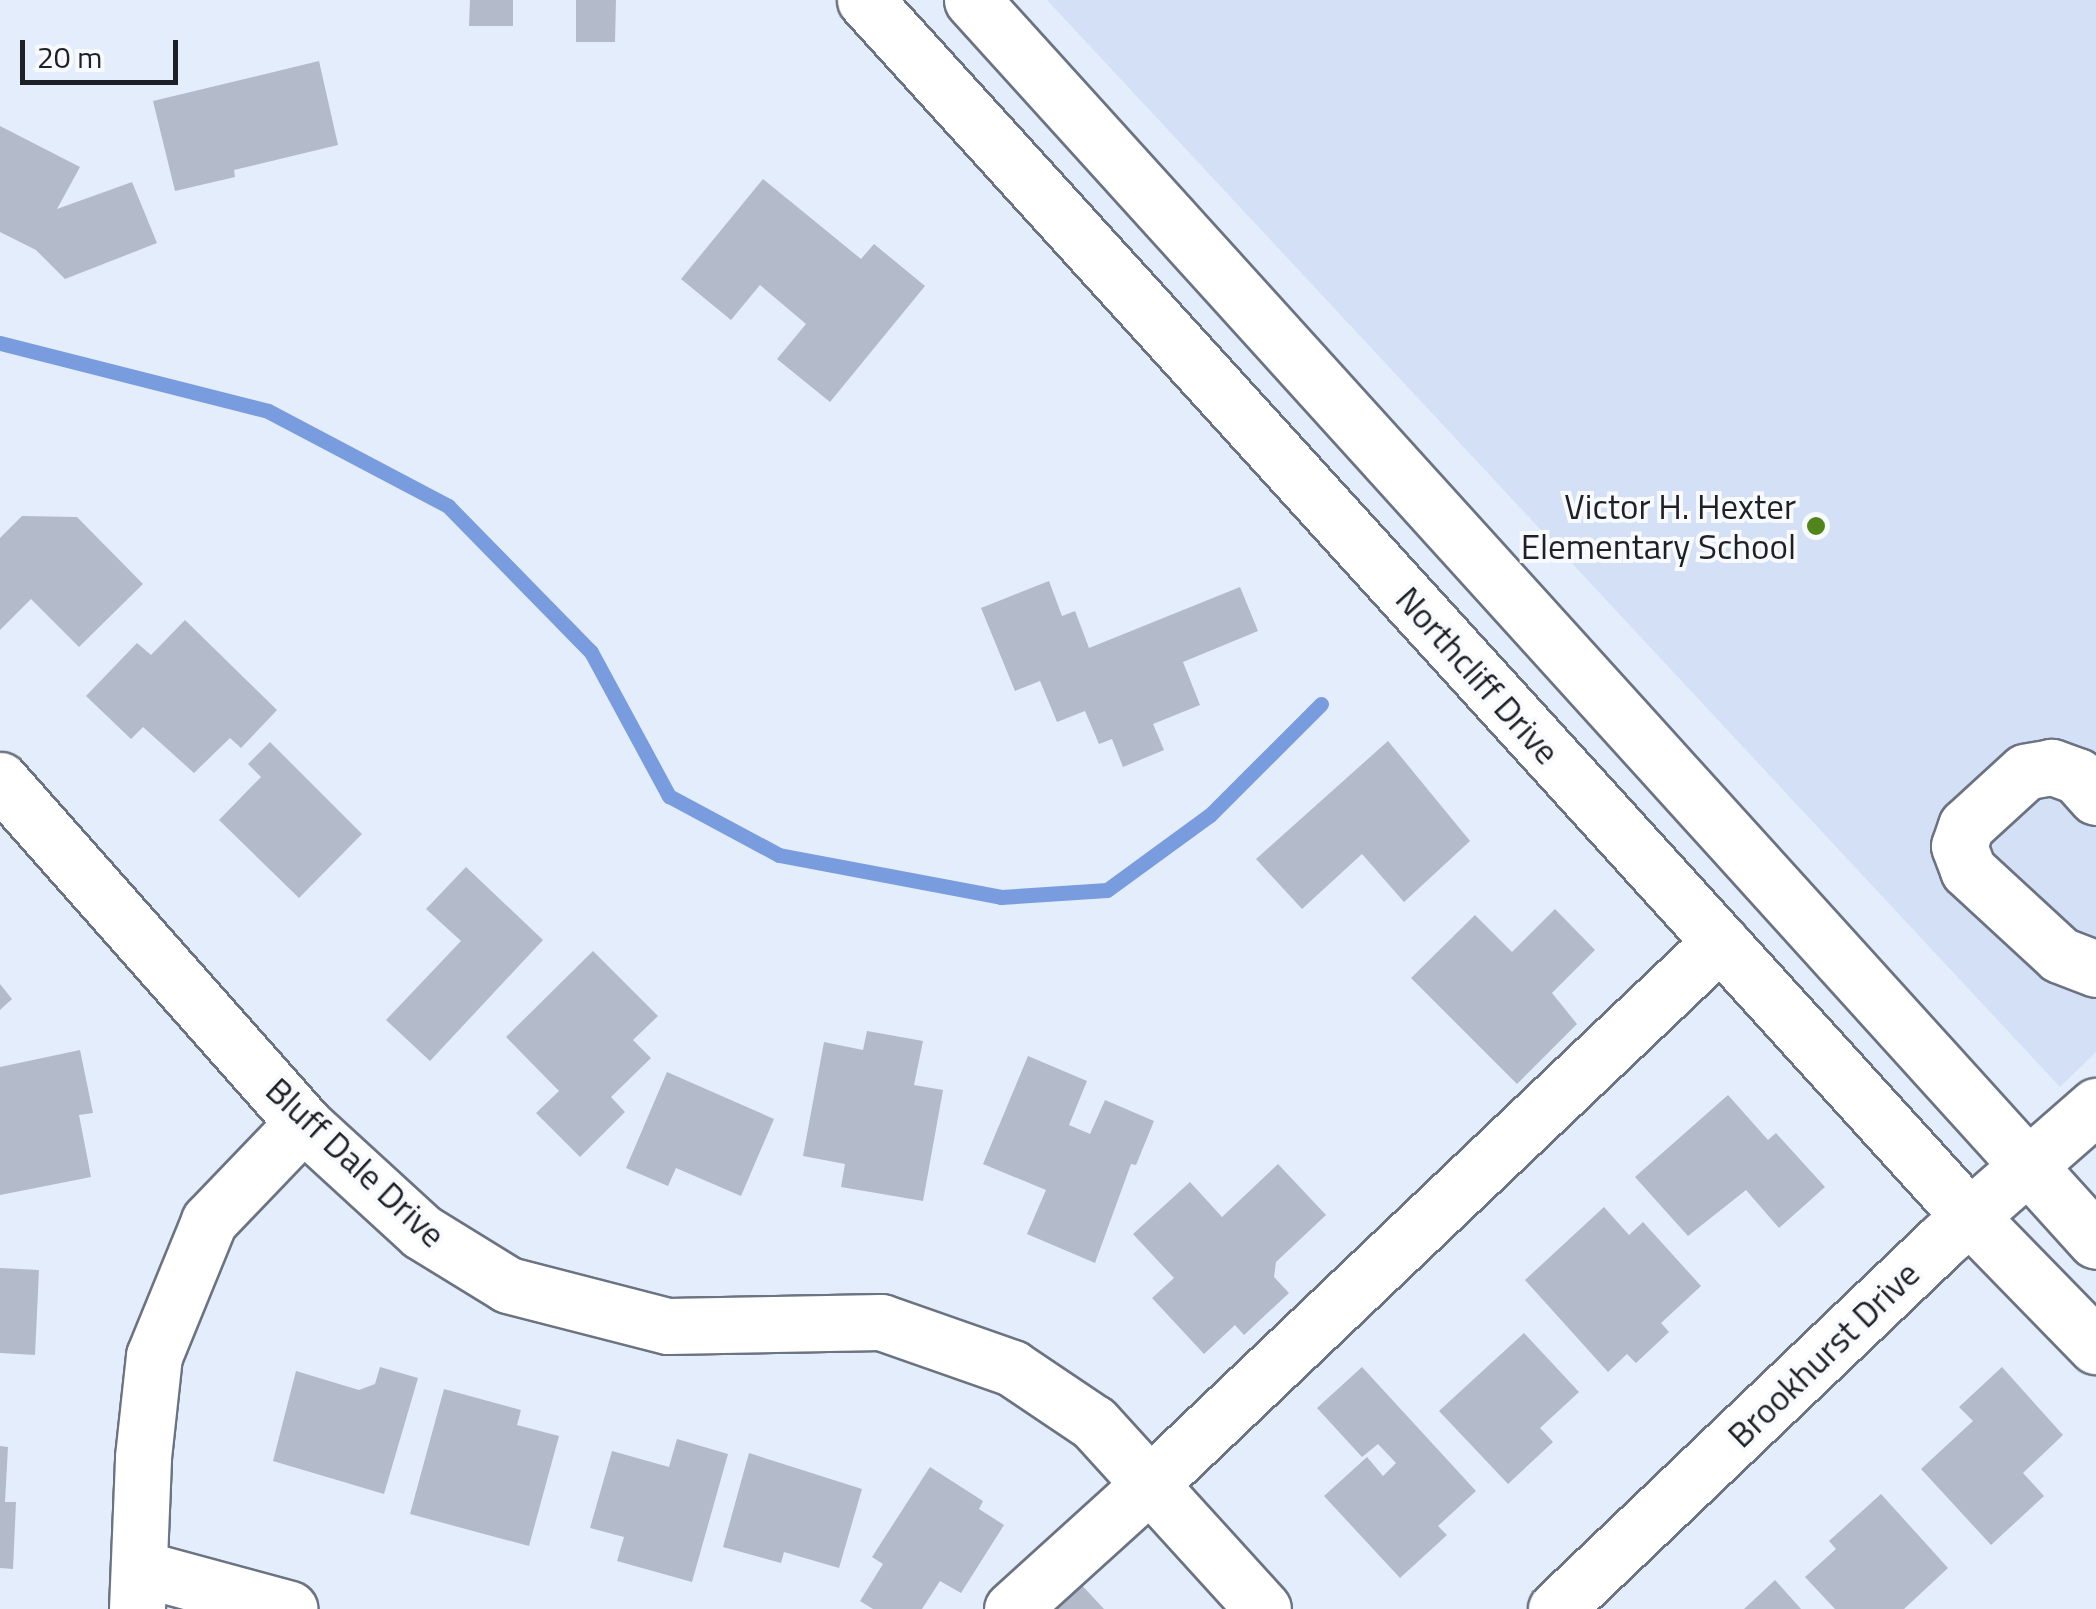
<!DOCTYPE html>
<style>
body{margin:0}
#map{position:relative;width:2096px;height:1609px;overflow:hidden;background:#e4edfc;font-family:"Titillium Web",sans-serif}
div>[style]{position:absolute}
.built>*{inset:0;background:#d4e0f6}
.stream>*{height:15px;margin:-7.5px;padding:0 7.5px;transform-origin:7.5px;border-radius:7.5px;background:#799cde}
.building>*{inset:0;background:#b3bbca}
.roads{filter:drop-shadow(2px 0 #6c7381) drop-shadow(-2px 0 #6c7381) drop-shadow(0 2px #6c7381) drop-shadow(0 -2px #6c7381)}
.minor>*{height:55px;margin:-27.5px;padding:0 27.5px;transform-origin:27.5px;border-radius:27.5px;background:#fff}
.dots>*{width:28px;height:28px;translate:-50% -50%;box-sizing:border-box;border:5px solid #f8fafd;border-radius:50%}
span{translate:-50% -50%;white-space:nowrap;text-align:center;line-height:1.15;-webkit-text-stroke:8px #f8fafd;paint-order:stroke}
.poi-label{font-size:35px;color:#1d2026}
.right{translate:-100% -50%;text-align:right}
.street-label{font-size:35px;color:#1d2026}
.scale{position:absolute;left:20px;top:40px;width:158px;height:45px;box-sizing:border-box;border:5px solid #1d2026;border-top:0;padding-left:12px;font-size:30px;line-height:35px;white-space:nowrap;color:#1d2026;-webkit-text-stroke:8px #f8fafd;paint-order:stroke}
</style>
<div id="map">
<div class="built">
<i style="clip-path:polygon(1047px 0,2096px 0,2096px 1052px,2060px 1087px)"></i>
</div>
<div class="stream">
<i style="left:0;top:343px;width:276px;rotate:14.2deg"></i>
<i style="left:268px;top:411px;width:204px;rotate:27.8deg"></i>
<i style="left:448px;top:506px;width:204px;rotate:45.6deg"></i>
<i style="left:591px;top:652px;width:164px;rotate:61.6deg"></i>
<i style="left:669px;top:796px;width:125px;rotate:28.2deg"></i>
<i style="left:779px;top:855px;width:226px;rotate:10.7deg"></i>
<i style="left:1001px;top:897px;width:106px;rotate:-3.8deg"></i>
<i style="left:1107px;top:890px;width:127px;rotate:-36.1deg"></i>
<i style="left:1210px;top:815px;width:157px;rotate:-45deg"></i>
</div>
<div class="building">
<i style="clip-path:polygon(470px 0,513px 0,513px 26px,469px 26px)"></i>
<i style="clip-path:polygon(576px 0,616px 0,615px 42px,576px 42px)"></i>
<i style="clip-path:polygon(319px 61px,338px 145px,234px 170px,235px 177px,175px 191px,153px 101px)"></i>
<i style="clip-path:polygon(0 126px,80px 167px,57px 209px,132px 182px,157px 243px,65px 279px,36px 250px,0 232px)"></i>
<i style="clip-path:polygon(763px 179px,861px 259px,874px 244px,925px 286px,830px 402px,777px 359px,806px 324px,760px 285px,731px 320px,681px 279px)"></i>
<i style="clip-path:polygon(22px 516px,77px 517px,143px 584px,79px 647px,31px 599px,0 630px,0 538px)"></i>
<i style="clip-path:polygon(1049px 581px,1062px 616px,1075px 611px,1089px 648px,1240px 587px,1258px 631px,1183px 662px,1200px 705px,1153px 724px,1164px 750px,1123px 767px,1112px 739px,1099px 744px,1085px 711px,1057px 722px,1040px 681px,1015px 691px,981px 608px)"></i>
<i style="clip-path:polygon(185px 620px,277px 710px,241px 748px,230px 738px,194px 773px,143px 727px,131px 739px,86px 696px,137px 643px,151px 655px)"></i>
<i style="clip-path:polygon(1388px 741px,1470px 841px,1404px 902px,1362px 854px,1302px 909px,1256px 859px)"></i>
<i style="clip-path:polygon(270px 742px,362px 834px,299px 898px,219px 820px,261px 777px,248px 764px)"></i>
<i style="clip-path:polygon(466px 867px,543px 940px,430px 1061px,386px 1020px,461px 941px,426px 909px)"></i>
<i style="clip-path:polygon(1555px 909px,1595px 950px,1552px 993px,1577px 1024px,1517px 1084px,1411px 978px,1475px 915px,1512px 952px)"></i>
<i style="clip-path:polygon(593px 951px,658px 1016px,633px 1040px,651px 1058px,611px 1097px,625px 1112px,580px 1157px,536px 1113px,559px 1091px,506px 1037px)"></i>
<i style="clip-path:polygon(0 984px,12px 999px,0 1010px)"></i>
<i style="clip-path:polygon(867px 1031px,923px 1041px,914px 1085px,943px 1090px,923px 1201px,841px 1187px,845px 1164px,803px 1156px,824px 1042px,863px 1050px)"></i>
<i style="clip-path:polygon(80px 1050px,93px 1113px,79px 1115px,91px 1177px,0 1195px,0 1067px)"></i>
<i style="clip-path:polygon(1028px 1056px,1087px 1081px,1069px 1125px,1090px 1134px,1105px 1100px,1154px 1121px,1136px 1165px,1131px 1164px,1095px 1263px,1027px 1234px,1046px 1190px,983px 1164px)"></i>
<i style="clip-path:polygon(667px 1072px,774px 1119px,741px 1196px,676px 1168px,668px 1186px,626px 1168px)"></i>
<i style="clip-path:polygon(1728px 1095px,1768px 1140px,1776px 1133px,1825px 1187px,1779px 1228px,1746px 1190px,1688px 1236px,1635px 1177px)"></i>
<i style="clip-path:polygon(1278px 1164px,1326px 1215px,1276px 1262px,1274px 1277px,1289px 1293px,1244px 1335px,1235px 1325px,1204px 1354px,1152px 1298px,1174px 1278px,1133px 1234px,1190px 1182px,1222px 1217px)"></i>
<i style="clip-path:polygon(1604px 1207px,1629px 1235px,1643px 1222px,1701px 1286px,1661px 1323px,1669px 1332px,1636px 1363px,1627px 1354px,1608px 1372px,1525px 1280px)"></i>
<i style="clip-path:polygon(0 1268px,39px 1270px,35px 1355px,0 1353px)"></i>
<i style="clip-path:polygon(1524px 1333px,1579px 1392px,1540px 1428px,1553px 1442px,1508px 1484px,1439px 1411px)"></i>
<i style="clip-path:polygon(380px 1367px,418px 1378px,384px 1494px,273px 1461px,296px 1371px,359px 1390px,375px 1384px)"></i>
<i style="clip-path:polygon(1362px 1367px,1476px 1491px,1438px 1526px,1447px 1535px,1400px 1578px,1324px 1496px,1367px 1457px,1383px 1476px,1396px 1463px,1378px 1444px,1362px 1457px,1317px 1408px)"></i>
<i style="clip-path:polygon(2002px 1367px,2063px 1435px,2023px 1473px,2044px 1496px,1991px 1545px,1921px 1469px,1973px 1421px,1959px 1407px)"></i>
<i style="clip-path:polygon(444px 1389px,521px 1410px,517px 1425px,559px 1436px,529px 1546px,410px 1514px)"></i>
<i style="clip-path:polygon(677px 1439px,728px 1454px,692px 1582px,617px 1561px,624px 1537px,590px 1528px,612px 1451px,669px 1467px)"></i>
<i style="clip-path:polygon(0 1446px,8px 1447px,5px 1502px,16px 1502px,13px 1569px,0 1568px)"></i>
<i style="clip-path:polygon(749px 1453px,862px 1489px,839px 1568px,784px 1552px,781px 1563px,723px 1547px)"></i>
<i style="clip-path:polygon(930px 1467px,983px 1501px,979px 1509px,1004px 1525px,961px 1593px,940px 1581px,922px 1609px,873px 1609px,860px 1601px,883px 1564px,872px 1557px)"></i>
<i style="clip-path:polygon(1881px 1494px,1948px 1568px,1904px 1609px,1835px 1609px,1805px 1577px,1836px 1549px,1829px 1541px)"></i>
<i style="clip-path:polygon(1077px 1580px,1104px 1609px,1047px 1609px)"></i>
<i style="clip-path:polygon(1775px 1580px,1801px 1609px,1744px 1609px)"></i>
</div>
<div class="roads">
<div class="minor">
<i style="left:865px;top:0;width:1642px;rotate:47.76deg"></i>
<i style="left:1969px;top:1216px;width:182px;rotate:45.7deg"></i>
<i style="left:972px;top:0;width:1674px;rotate:47.83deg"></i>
<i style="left:0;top:780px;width:458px;rotate:48.5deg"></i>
<i style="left:303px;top:1123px;width:161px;rotate:42.5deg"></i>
<i style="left:422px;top:1232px;width:101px;rotate:31.6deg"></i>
<i style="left:508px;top:1285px;width:165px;rotate:14.4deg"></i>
<i style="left:668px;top:1326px;width:213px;rotate:-1.1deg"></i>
<i style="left:881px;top:1322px;width:139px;rotate:19.3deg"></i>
<i style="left:1012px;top:1368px;width:99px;rotate:33.9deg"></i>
<i style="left:1094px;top:1423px;width:251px;rotate:47.7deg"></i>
<i style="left:2096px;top:797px;width:28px;rotate:-132deg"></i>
<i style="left:2077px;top:776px;width:27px;rotate:-160deg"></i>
<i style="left:2052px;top:767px;width:27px;rotate:170deg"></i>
<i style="left:2025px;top:772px;width:80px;rotate:137.5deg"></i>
<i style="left:1966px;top:826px;width:21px;rotate:109deg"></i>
<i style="left:1959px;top:846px;width:26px;rotate:69deg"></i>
<i style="left:1968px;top:870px;width:125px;rotate:42.7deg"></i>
<i style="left:2060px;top:955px;width:39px;rotate:21deg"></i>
<i style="left:139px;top:1568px;width:156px;rotate:15.2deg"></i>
<i style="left:137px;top:1609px;width:152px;rotate:-87.7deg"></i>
<i style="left:143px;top:1457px;width:102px;rotate:-83.8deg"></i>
<i style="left:154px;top:1356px;width:146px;rotate:-67.8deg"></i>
<i style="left:209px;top:1221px;width:136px;rotate:-46.2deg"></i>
<i style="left:1012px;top:1609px;width:186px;rotate:-42.2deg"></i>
<i style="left:1150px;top:1484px;width:787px;rotate:-43.56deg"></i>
<i style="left:1556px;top:1609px;width:536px;rotate:-43.64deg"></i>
<i style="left:1944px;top:1239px;width:202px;rotate:-41.2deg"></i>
</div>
</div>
<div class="dots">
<i style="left:1816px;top:526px;background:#51851b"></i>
</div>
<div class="poi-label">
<span class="right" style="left:1796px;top:526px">Victor H. Hexter<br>Elementary School</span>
</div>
<div class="street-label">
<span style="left:1478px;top:675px;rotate:48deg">Northcliff Drive</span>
<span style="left:356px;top:1162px;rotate:43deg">Bluff Dale Drive</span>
<span style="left:1823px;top:1354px;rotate:-44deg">Brookhurst Drive</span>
</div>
<div class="scale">20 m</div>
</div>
